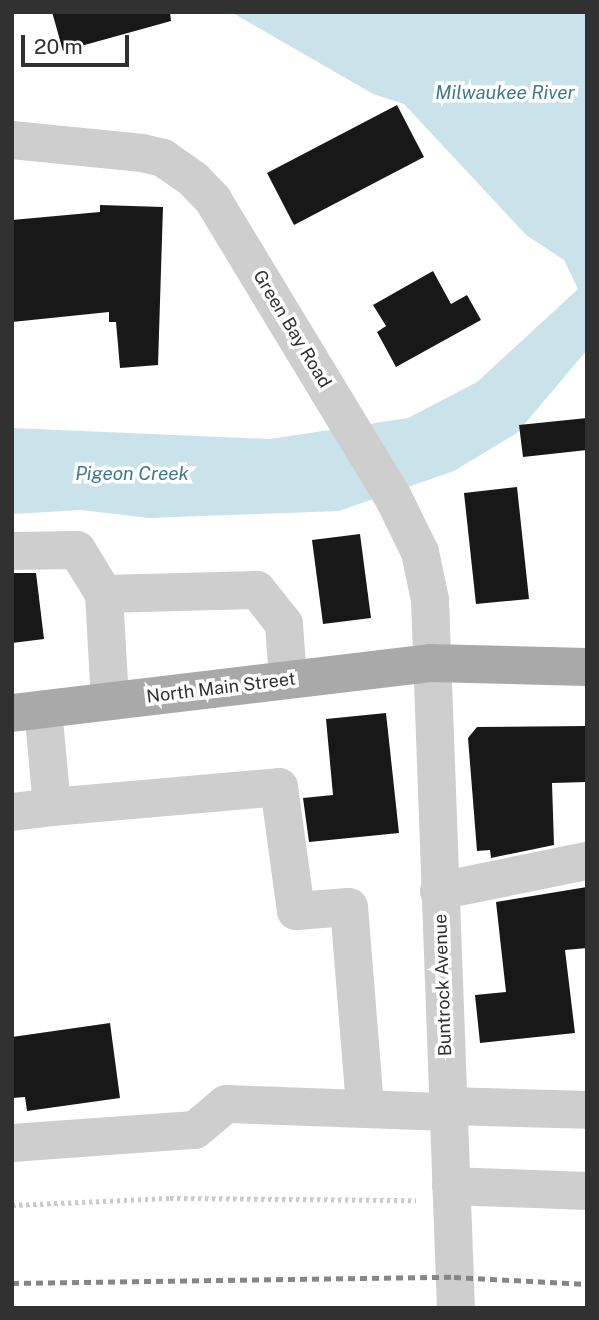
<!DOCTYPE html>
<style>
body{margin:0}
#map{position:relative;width:599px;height:1320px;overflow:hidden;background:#fff;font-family:"Public Sans",sans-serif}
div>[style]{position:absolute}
.water>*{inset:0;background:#cae3ea}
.building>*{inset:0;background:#181818}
.path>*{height:4.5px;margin-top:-2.25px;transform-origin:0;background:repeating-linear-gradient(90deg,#cbcbcb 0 3.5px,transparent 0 7px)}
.minor>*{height:38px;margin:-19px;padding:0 19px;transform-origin:19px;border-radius:19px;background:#cecece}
.major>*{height:38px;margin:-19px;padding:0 19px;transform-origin:19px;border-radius:19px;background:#a9a9a9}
.rail>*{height:5px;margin-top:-2.5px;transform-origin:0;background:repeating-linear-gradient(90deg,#868686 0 7px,transparent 0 12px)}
span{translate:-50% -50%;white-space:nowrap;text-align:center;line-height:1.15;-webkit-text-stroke:7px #fff;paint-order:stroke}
.street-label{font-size:18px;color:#313131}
.water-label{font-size:19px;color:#3e7a8c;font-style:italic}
.frame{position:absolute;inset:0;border:14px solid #313131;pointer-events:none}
.scale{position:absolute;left:21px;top:35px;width:108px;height:32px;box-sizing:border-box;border:4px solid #313131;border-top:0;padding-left:9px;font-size:21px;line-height:24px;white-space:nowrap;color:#313131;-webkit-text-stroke:5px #fff;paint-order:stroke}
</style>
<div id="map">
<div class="water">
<i style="clip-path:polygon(231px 12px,587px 12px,587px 350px,517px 433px,454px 471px,339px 511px,149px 518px,81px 510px,12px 514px,12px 428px,270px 439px,408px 418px,477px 382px,578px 289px,564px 260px,526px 235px,404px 104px,373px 94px)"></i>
</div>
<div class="building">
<i style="clip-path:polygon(52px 12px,170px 12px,171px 21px,63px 51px)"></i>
<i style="clip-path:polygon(397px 105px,424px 157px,294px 225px,267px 173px)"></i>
<i style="clip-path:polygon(100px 205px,163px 207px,158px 365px,120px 368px,116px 322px,109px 322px,109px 312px,12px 322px,12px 220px,100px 212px)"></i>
<i style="clip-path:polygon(433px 271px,451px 304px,467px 295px,481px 320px,396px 367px,377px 332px,386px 326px,373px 305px)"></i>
<i style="clip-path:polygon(587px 418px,587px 450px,523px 457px,519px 425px)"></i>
<i style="clip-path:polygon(517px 487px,529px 599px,476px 604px,464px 493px)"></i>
<i style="clip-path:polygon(360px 534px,371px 618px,323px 624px,312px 540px)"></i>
<i style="clip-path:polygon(12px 573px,36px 573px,44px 639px,12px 643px)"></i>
<i style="clip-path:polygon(386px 713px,399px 833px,309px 842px,303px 798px,333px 795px,326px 719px)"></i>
<i style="clip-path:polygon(587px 726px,587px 782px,552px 783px,554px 845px,491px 858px,490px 850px,477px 851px,468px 738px,477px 727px)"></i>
<i style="clip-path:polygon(587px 887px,587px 948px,565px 950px,575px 1033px,480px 1043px,475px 995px,506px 992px,496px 902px)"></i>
<i style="clip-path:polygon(110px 1023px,120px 1098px,27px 1111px,25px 1097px,12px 1098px,12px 1037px)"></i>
</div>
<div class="path">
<i style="left:12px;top:1205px;width:158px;rotate:-2.5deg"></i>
<i style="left:170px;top:1198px;width:246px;rotate:0.5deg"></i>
</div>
<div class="minor">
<i style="left:12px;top:140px;width:131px;rotate:5.7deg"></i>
<i style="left:142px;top:153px;width:22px;rotate:13deg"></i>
<i style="left:163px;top:158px;width:38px;rotate:35deg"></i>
<i style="left:194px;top:180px;width:28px;rotate:46deg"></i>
<i style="left:213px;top:200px;width:347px;rotate:58.8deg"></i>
<i style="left:393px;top:497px;width:61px;rotate:63.9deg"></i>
<i style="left:420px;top:552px;width:49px;rotate:78.2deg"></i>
<i style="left:430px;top:600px;width:708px;rotate:87.9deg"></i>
<i style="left:12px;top:551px;width:65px;rotate:-0.9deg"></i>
<i style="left:77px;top:550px;width:52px;rotate:58.5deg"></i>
<i style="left:104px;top:594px;width:107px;rotate:86.8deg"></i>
<i style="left:104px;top:594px;width:153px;rotate:-1.5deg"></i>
<i style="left:257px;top:590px;width:43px;rotate:51.5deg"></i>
<i style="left:284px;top:624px;width:56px;rotate:85.9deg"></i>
<i style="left:52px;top:807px;width:228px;rotate:-5deg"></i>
<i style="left:279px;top:787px;width:125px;rotate:82.2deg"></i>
<i style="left:296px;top:911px;width:53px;rotate:-4.3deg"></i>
<i style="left:349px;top:907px;width:202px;rotate:85.4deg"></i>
<i style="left:12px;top:812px;width:40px;rotate:-7.1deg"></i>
<i style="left:52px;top:807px;width:98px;rotate:-95.2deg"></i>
<i style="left:439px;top:891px;width:151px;rotate:-11.5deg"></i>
<i style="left:448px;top:1106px;width:139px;rotate:1.6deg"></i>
<i style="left:12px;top:1143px;width:183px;rotate:-4.1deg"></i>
<i style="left:195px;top:1130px;width:40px;rotate:-40deg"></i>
<i style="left:226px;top:1104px;width:222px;rotate:2.1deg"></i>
<i style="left:451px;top:1186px;width:136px;rotate:2.1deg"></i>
</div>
<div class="major">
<i style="left:12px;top:713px;width:421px;rotate:-6.8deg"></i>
<i style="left:430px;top:663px;width:157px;rotate:1.5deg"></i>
</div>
<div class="rail">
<i style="left:12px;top:1283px;width:442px;rotate:-0.8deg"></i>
<i style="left:454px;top:1277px;width:133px;rotate:3deg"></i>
</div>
<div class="street-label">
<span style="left:292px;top:329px;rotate:59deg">Green Bay Road</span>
<span style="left:221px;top:688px;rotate:-7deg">North Main Street</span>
<span style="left:443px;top:985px;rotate:-92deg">Buntrock Avenue</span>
</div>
<div class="water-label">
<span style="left:505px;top:93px">Milwaukee River</span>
<span style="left:132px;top:474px">Pigeon Creek</span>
</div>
<div class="frame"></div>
<div class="scale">20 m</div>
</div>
